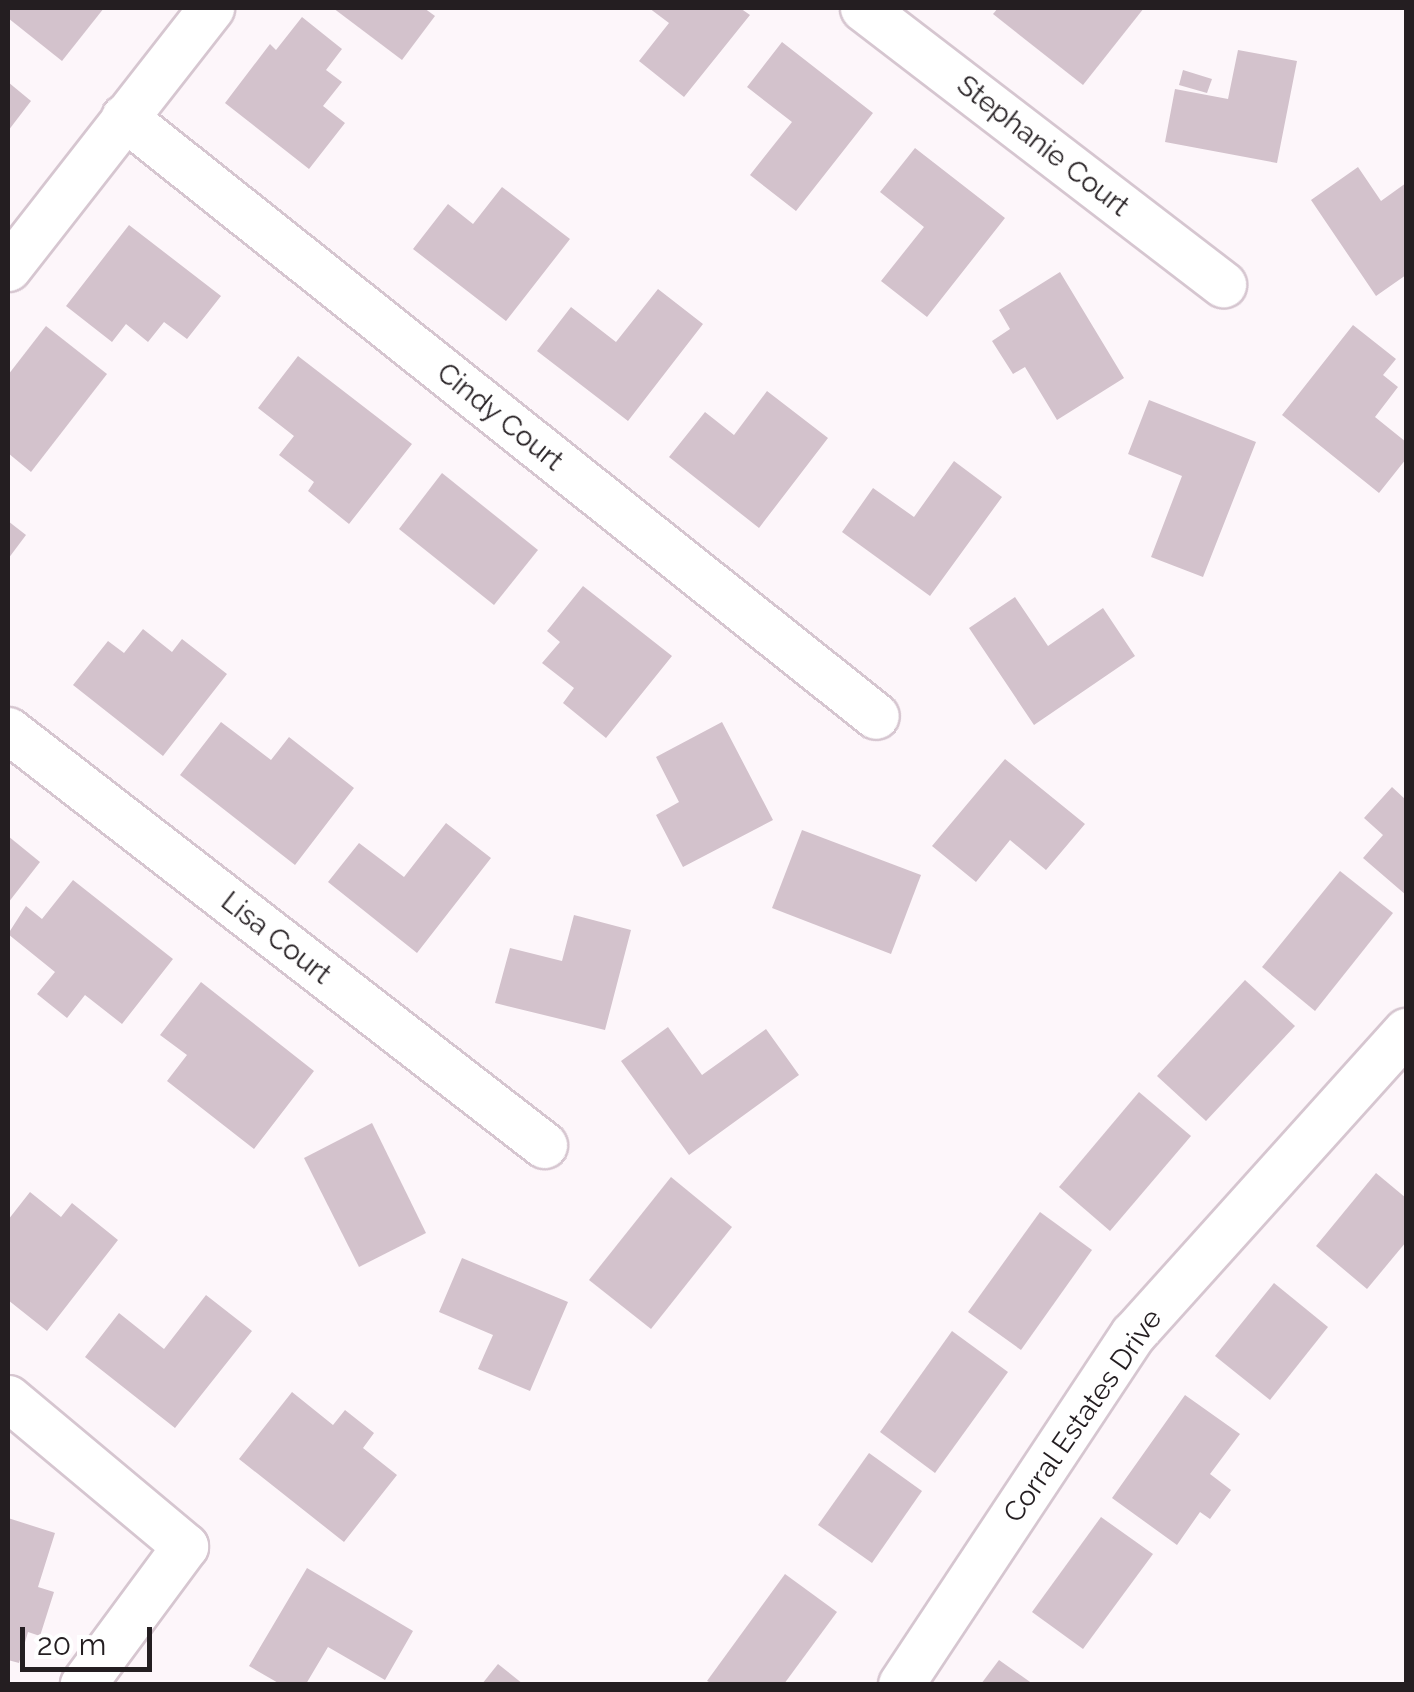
<!DOCTYPE html>
<style>
body{margin:0}
#map{position:relative;width:1414px;height:1692px;overflow:hidden;background:#fdf6fa;font-family:Raleway,sans-serif}
div>[style]{position:absolute}
.building>*{inset:0;background:#d3c2cc}
.roads{filter:drop-shadow(2px 0 #d6c6d0) drop-shadow(-2px 0 #d6c6d0) drop-shadow(0 2px #d6c6d0) drop-shadow(0 -2px #d6c6d0)}
.minor>*{height:45px;margin:-22.5px;padding:0 22.5px;transform-origin:22.5px;border-radius:22.5px;background:#fff}
span{translate:-50% -50%;white-space:nowrap;text-align:center;line-height:1.15;-webkit-text-stroke:9px #fff;paint-order:stroke}
.street-label{font-size:28px;color:#241e21}
.frame{position:absolute;inset:0;border:10px solid #241e21;pointer-events:none}
.scale{position:absolute;left:20px;top:1627px;width:132px;height:45px;box-sizing:border-box;border:5px solid #241e21;border-top:0;padding-left:12px;font-size:30px;line-height:35px;white-space:nowrap;color:#241e21;-webkit-text-stroke:8px #fff;paint-order:stroke}
</style>
<div id="map">
<div class="building">
<i style="clip-path:polygon(8px 8px,104px 8px,62px 61px,8px 18px)"></i>
<i style="clip-path:polygon(333px 8px,424px 8px,435px 16px,402px 60px)"></i>
<i style="clip-path:polygon(649px 8px,740px 8px,750px 15px,684px 97px,639px 61px,669px 23px)"></i>
<i style="clip-path:polygon(998px 8px,1144px 8px,1083px 85px,993px 14px)"></i>
<i style="clip-path:polygon(302px 17px,342px 49px,326px 70px,342px 82px,323px 106px,345px 123px,309px 169px,225px 103px,270px 44px,276px 50px)"></i>
<i style="clip-path:polygon(782px 42px,873px 113px,796px 211px,750px 175px,792px 122px,747px 87px)"></i>
<i style="clip-path:polygon(1238px 50px,1297px 61px,1277px 163px,1165px 142px,1175px 89px,1228px 99px)"></i>
<i style="clip-path:polygon(1183px 70px,1212px 79px,1207px 93px,1179px 85px)"></i>
<i style="clip-path:polygon(8px 82px,31px 101px,8px 131px)"></i>
<i style="clip-path:polygon(915px 148px,1005px 218px,927px 317px,881px 281px,924px 227px,880px 192px)"></i>
<i style="clip-path:polygon(1358px 167px,1381px 201px,1406px 183px,1406px 275px,1376px 296px,1311px 200px)"></i>
<i style="clip-path:polygon(502px 187px,570px 239px,506px 321px,413px 249px,448px 204px,473px 224px)"></i>
<i style="clip-path:polygon(129px 225px,221px 296px,187px 339px,164px 322px,148px 342px,126px 324px,112px 342px,66px 306px)"></i>
<i style="clip-path:polygon(1060px 272px,1124px 378px,1057px 420px,1025px 367px,1013px 374px,992px 341px,1010px 329px,999px 310px)"></i>
<i style="clip-path:polygon(658px 289px,703px 324px,628px 421px,537px 351px,571px 307px,616px 342px)"></i>
<i style="clip-path:polygon(1353px 325px,1396px 359px,1383px 375px,1398px 387px,1375px 417px,1406px 442px,1406px 459px,1379px 493px,1282px 415px)"></i>
<i style="clip-path:polygon(46px 326px,107px 374px,31px 472px,8px 453px,8px 375px)"></i>
<i style="clip-path:polygon(298px 356px,412px 444px,349px 524px,308px 491px,314px 482px,279px 455px,294px 436px,258px 408px)"></i>
<i style="clip-path:polygon(767px 391px,828px 438px,759px 528px,669px 457px,705px 412px,734px 435px)"></i>
<i style="clip-path:polygon(1149px 400px,1256px 442px,1203px 577px,1151px 557px,1182px 476px,1128px 454px)"></i>
<i style="clip-path:polygon(954px 461px,1002px 497px,930px 596px,842px 532px,873px 488px,914px 517px)"></i>
<i style="clip-path:polygon(442px 473px,538px 550px,494px 605px,399px 529px)"></i>
<i style="clip-path:polygon(8px 521px,26px 535px,8px 559px)"></i>
<i style="clip-path:polygon(583px 586px,672px 656px,606px 738px,563px 703px,574px 688px,542px 663px,560px 642px,547px 631px)"></i>
<i style="clip-path:polygon(1015px 597px,1048px 646px,1103px 608px,1135px 656px,1034px 725px,969px 628px)"></i>
<i style="clip-path:polygon(143px 629px,172px 652px,182px 639px,227px 674px,163px 756px,73px 685px,108px 641px,124px 653px)"></i>
<i style="clip-path:polygon(221px 722px,271px 760px,289px 737px,354px 788px,295px 865px,180px 775px)"></i>
<i style="clip-path:polygon(722px 722px,773px 820px,683px 867px,656px 815px,679px 802px,656px 757px)"></i>
<i style="clip-path:polygon(1005px 759px,1085px 824px,1046px 870px,1010px 840px,976px 882px,932px 846px)"></i>
<i style="clip-path:polygon(1392px 787px,1406px 800px,1406px 895px,1363px 858px,1383px 835px,1364px 818px)"></i>
<i style="clip-path:polygon(446px 823px,491px 858px,417px 953px,328px 882px,359px 843px,404px 877px)"></i>
<i style="clip-path:polygon(802px 830px,921px 875px,891px 954px,772px 908px)"></i>
<i style="clip-path:polygon(8px 836px,40px 862px,8px 903px)"></i>
<i style="clip-path:polygon(1340px 871px,1393px 913px,1315px 1011px,1262px 967px)"></i>
<i style="clip-path:polygon(73px 880px,173px 959px,122px 1024px,85px 995px,67px 1018px,37px 994px,55px 972px,8px 934px,26px 906px,42px 919px)"></i>
<i style="clip-path:polygon(574px 915px,631px 930px,605px 1030px,495px 1003px,510px 948px,562px 961px)"></i>
<i style="clip-path:polygon(1245px 980px,1295px 1026px,1206px 1121px,1157px 1076px)"></i>
<i style="clip-path:polygon(201px 982px,314px 1071px,254px 1149px,167px 1081px,187px 1055px,160px 1035px)"></i>
<i style="clip-path:polygon(668px 1027px,702px 1075px,766px 1029px,799px 1075px,689px 1155px,621px 1061px)"></i>
<i style="clip-path:polygon(1139px 1092px,1191px 1136px,1110px 1231px,1059px 1187px)"></i>
<i style="clip-path:polygon(372px 1123px,426px 1233px,359px 1267px,304px 1158px)"></i>
<i style="clip-path:polygon(1376px 1173px,1406px 1198px,1406px 1242px,1367px 1289px,1316px 1246px)"></i>
<i style="clip-path:polygon(671px 1177px,732px 1227px,651px 1329px,589px 1280px)"></i>
<i style="clip-path:polygon(30px 1192px,61px 1217px,72px 1203px,118px 1240px,47px 1331px,8px 1300px,8px 1220px)"></i>
<i style="clip-path:polygon(1040px 1212px,1092px 1250px,1021px 1350px,968px 1312px)"></i>
<i style="clip-path:polygon(462px 1258px,568px 1302px,530px 1391px,478px 1369px,493px 1335px,439px 1312px)"></i>
<i style="clip-path:polygon(1274px 1283px,1328px 1327px,1270px 1400px,1215px 1356px)"></i>
<i style="clip-path:polygon(206px 1295px,252px 1331px,175px 1428px,85px 1357px,119px 1313px,164px 1349px)"></i>
<i style="clip-path:polygon(952px 1331px,1008px 1372px,935px 1473px,880px 1432px)"></i>
<i style="clip-path:polygon(292px 1392px,333px 1425px,345px 1410px,374px 1433px,363px 1448px,397px 1475px,344px 1542px,239px 1459px)"></i>
<i style="clip-path:polygon(1185px 1395px,1240px 1434px,1210px 1474px,1231px 1490px,1210px 1519px,1200px 1512px,1177px 1545px,1112px 1498px)"></i>
<i style="clip-path:polygon(869px 1453px,922px 1491px,872px 1563px,818px 1525px)"></i>
<i style="clip-path:polygon(1101px 1517px,1153px 1554px,1083px 1649px,1032px 1612px)"></i>
<i style="clip-path:polygon(8px 1518px,55px 1533px,38px 1587px,54px 1592px,40px 1636px,28px 1632px,19px 1663px,8px 1660px)"></i>
<i style="clip-path:polygon(307px 1568px,413px 1631px,385px 1680px,328px 1647px,306px 1684px,280px 1684px,249px 1666px)"></i>
<i style="clip-path:polygon(785px 1574px,837px 1612px,784px 1684px,713px 1684px,707px 1681px)"></i>
<i style="clip-path:polygon(999px 1660px,1033px 1684px,981px 1684px)"></i>
<i style="clip-path:polygon(498px 1664px,523px 1684px,482px 1684px)"></i>
</div>
<div class="roads">
<div class="minor">
<i style="left:863px;top:8px;width:454px;rotate:37.5deg"></i>
<i style="left:124px;top:117px;width:961px;rotate:38.54deg"></i>
<i style="left:8px;top:268px;width:330px;rotate:-52deg"></i>
<i style="left:8px;top:730px;width:678px;rotate:37.75deg"></i>
<i style="left:8px;top:1398px;width:231px;rotate:39.9deg"></i>
<i style="left:185px;top:1546px;width:172px;rotate:126.5deg"></i>
<i style="left:901px;top:1684px;width:420px;rotate:-56.5deg"></i>
<i style="left:1133px;top:1334px;width:408px;rotate:-48deg"></i>
</div>
</div>
<div class="street-label">
<span style="left:1043px;top:146px;rotate:38deg">Stephanie Court</span>
<span style="left:500px;top:417px;rotate:39deg">Cindy Court</span>
<span style="left:276px;top:938px;rotate:38deg">Lisa Court</span>
<span style="left:1083px;top:1416px;rotate:-55deg">Corral Estates Drive</span>
</div>
<div class="frame"></div>
<div class="scale">20 m</div>
</div>
